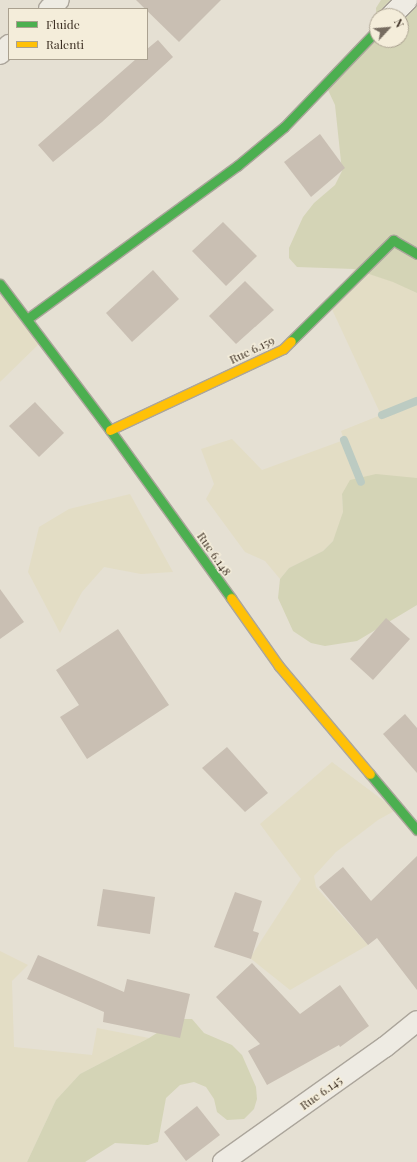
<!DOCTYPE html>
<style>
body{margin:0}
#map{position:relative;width:417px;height:1162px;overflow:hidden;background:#e5e0d3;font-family:"Playfair Display",serif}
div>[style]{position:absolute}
.farmland>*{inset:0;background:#e3ddc5}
.green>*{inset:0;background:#d4d4b6}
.stream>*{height:8px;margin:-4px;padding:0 4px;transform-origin:4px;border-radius:4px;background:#bccbc2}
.building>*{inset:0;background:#c9bfb3}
.roads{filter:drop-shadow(1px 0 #aba59b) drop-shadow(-1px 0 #aba59b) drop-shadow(0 1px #aba59b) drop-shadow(0 -1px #aba59b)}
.street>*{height:20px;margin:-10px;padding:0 10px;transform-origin:10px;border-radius:10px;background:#eeebe3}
.fast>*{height:9px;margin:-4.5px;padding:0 4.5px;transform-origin:4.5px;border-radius:4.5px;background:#4caf50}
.slow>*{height:9px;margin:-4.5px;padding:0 4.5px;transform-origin:4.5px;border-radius:4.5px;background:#ffc107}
span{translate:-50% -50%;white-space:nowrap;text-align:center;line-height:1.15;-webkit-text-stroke:3px #f4edda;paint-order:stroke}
.street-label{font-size:12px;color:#3b2e22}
.legend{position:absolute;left:8px;top:8px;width:140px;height:52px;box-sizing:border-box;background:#f4edda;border:1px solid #aaa190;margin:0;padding:5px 7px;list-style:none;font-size:12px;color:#3b2e22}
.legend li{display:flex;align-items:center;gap:8px;height:20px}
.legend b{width:20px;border:1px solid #aaa190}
.north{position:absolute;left:369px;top:8px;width:40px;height:40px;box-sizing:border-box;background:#f4edda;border:1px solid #aaa190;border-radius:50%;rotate:64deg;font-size:11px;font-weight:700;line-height:16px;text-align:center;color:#3b2e22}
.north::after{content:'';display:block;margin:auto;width:14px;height:18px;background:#766c60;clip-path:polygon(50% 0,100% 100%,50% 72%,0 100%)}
</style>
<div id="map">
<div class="farmland">
<i style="clip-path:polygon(354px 269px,393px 281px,417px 293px,417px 478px,401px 478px,342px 494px,343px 512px,339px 530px,333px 541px,323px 551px,289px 568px,280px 579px,265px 561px,245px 552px,206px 499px,214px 484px,201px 449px,232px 439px,262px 470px,344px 440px,341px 431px,381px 415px,330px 305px)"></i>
<i style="clip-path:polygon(0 293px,43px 340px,0 382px)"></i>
<i style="clip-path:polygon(130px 494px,173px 572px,141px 574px,104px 567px,82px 592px,60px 633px,28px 572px,39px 527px,69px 509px)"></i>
<i style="clip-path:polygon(332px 762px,396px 810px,378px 820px,336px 852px,314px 876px,316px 887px,368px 945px,290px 990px,250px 958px,301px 879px,260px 824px)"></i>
<i style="clip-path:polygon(0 951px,28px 965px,12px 981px,14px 1047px,92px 1055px,97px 1028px,149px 1038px,80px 1074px,56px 1100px,27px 1162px,0 1162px)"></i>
</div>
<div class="green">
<i style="clip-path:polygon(evenodd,381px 0,417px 0,417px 293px,393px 282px,354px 269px,297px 267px,289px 258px,289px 248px,303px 217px,314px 203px,335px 185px,342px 171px,335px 105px,328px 90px,377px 30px,376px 8px,381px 0,377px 16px,401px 16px,401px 40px,377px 40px,377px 16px)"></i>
<i style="clip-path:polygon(376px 474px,417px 478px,417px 605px,357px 641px,325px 646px,311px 643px,293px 631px,278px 598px,280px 579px,289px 568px,323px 551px,333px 541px,343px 512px,342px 494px,350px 480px)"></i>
<i style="clip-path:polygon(179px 1019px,192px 1019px,204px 1033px,232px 1045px,242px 1055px,256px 1087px,257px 1099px,254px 1109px,244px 1119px,227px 1120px,217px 1112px,214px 1099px,206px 1087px,194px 1082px,180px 1085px,166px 1098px,158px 1142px,148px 1145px,115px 1143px,85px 1162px,27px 1162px,56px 1100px,80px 1074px,149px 1038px)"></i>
</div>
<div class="stream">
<i style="left:382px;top:415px;width:38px;rotate:-22deg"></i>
<i style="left:344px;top:440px;width:45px;rotate:68deg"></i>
</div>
<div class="building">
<i style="clip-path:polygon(136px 0,221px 0,179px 42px)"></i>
<i style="clip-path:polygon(158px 40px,173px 57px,102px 122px,53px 162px,38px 145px,136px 59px,147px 59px,147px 49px)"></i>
<i style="clip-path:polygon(320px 134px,345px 168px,311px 197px,284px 162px)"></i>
<i style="clip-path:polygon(223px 222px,257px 256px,226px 286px,192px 251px)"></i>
<i style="clip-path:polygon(153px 270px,179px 299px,132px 342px,106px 313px)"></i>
<i style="clip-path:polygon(245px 281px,274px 310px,236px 344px,209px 316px)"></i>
<i style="clip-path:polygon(35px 402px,64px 433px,39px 457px,9px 426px)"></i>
<i style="clip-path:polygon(0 589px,24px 622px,0 639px)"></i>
<i style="clip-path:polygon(386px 618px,410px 639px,373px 680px,350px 659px)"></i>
<i style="clip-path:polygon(118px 629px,169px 705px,87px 759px,60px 717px,79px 705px,56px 670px)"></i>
<i style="clip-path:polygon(405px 714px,417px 728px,417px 773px,383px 734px)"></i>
<i style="clip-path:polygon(227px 747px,268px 793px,245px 812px,202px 768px)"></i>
<i style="clip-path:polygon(417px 856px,417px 990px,377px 938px,368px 945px,319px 887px,343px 867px,371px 901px)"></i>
<i style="clip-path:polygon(103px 889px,155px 897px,150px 934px,97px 926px)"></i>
<i style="clip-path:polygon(235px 892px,262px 901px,253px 931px,259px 933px,251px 959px,214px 947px)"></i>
<i style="clip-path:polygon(38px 955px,124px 992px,127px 979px,190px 994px,180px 1038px,103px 1022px,104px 1012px,27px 979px)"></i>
<i style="clip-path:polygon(252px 963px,300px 1014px,340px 985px,369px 1026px,340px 1047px,339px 1045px,267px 1085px,248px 1051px,260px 1044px,216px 997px)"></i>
<i style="clip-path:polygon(197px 1106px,220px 1135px,186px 1161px,164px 1132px)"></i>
</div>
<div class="roads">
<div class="street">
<i style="left:49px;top:9px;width:13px;rotate:-42deg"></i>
<i style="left:391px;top:16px;width:23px;rotate:-45deg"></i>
<i style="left:0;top:54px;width:13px;rotate:-45deg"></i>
<i style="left:223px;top:1162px;width:199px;rotate:-35.4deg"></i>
<i style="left:385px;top:1047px;width:41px;rotate:-39.1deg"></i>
</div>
<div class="fast">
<i style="left:0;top:284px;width:183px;rotate:53deg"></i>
<i style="left:110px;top:430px;width:207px;rotate:54.2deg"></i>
<i style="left:27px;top:319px;width:260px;rotate:-36.1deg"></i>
<i style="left:237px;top:166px;width:61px;rotate:-39.7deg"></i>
<i style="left:284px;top:127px;width:134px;rotate:-46.2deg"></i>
<i style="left:291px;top:341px;width:144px;rotate:-44.7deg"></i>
<i style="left:393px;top:240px;width:28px;rotate:30deg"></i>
<i style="left:370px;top:774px;width:73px;rotate:50deg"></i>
</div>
<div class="slow">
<i style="left:110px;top:430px;width:191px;rotate:-25.1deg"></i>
<i style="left:283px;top:349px;width:11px;rotate:-45deg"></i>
<i style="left:231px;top:598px;width:83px;rotate:54.8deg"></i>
<i style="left:279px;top:666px;width:141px;rotate:49.9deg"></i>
</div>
</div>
<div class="street-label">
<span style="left:252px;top:350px;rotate:-26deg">Rue 6.159</span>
<span style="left:214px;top:554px;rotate:55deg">Rue 6.148</span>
<span style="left:321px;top:1093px;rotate:-36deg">Rue 6.145</span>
</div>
<ul class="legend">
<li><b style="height:5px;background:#4caf50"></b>Fluide</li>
<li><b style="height:5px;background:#ffc107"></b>Ralenti</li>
</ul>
<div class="north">N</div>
</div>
